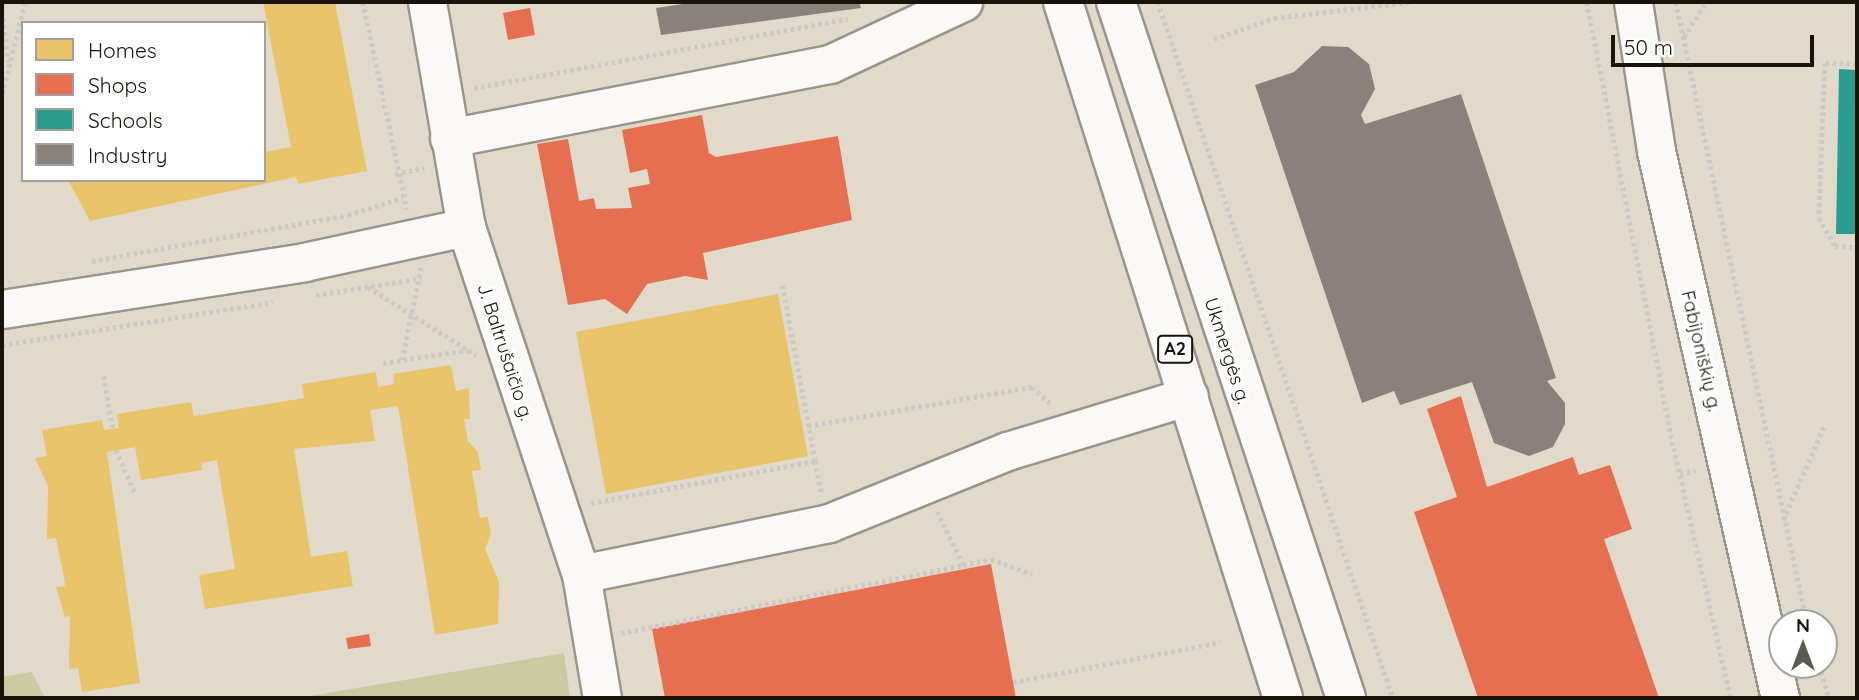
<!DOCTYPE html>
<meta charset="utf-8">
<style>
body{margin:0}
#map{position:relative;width:1859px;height:700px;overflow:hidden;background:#e1dacb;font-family:Quicksand,sans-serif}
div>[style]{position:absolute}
.green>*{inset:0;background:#cacaa3}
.homes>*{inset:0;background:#e9c46a}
.shops>*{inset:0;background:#e76f51}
.schools>*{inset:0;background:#2a9d8f}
.industry>*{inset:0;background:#8a817c}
.path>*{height:4.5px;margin-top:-2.25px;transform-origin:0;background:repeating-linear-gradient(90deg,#cccac5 0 3.5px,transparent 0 7px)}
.roads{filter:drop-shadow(2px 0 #9a9589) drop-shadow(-2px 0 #9a9589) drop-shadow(0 2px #9a9589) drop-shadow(0 -2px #9a9589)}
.minor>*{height:37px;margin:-18.5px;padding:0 18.5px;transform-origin:18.5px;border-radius:18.5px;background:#faf9f7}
.highway>*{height:38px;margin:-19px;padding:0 19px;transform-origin:19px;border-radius:19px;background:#faf9f7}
span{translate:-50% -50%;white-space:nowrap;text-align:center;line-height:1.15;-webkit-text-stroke:7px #fff;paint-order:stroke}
.shield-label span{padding:2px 5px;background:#fff;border:2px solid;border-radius:5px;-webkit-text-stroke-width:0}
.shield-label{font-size:18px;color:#18140a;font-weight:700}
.street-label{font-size:19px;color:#18140a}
.frame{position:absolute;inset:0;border:4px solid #18140a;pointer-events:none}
.legend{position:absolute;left:21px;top:21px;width:245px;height:161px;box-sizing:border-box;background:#fff;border:2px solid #a3a19d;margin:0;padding:9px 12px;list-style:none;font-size:21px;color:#18140a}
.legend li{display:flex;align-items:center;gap:14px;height:35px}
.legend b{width:35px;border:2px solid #a3a19d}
.north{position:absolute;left:1768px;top:609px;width:70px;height:70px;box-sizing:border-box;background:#fff;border:2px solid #a3a19d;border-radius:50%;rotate:0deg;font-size:19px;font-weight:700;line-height:28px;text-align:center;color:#18140a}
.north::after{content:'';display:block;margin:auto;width:24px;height:32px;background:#5e594e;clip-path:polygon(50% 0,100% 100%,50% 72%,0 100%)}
.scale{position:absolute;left:1611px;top:35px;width:203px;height:32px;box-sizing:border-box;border:4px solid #18140a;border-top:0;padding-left:9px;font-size:21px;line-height:24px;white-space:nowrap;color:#18140a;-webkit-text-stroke:5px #fff;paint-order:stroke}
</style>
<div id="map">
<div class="green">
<i style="clip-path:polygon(564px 653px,570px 698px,298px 698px)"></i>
<i style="clip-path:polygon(32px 672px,45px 698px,2px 698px,2px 677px)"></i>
</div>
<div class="homes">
<i style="clip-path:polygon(263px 2px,335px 2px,367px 171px,298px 184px,296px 177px,90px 221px,68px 180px,264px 180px,264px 152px,291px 147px)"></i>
<i style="clip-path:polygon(778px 294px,808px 456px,606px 494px,576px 332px)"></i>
<i style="clip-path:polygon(451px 365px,456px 391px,469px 388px,470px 419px,464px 419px,468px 441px,478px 452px,481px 470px,472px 471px,480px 518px,488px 517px,491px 534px,485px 549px,499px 582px,498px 624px,435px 635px,398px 406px,370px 410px,375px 441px,294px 449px,311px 557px,347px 551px,353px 586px,205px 609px,199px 575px,235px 569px,217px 460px,201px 463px,203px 470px,141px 480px,135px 447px,107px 452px,140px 683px,82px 692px,78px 668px,69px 669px,70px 616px,65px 617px,56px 587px,65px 586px,64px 577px,56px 538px,47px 539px,48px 486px,35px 458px,47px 456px,42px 430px,102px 420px,104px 430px,119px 428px,117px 414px,191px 402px,194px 416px,304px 398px,302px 384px,376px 372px,378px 387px,394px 384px,393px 374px)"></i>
</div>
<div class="shops">
<i style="clip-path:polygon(530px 8px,535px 35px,508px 40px,503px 13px)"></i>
<i style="clip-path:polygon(702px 115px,709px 153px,716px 157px,838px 136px,852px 220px,703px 253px,708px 280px,685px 276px,647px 284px,627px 314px,605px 299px,568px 305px,537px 144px,568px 139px,579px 201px,594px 198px,596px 209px,632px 208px,628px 188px,650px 184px,647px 169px,630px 173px,622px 130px)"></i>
<i style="clip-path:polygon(1461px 396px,1487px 487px,1573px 457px,1579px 475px,1610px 465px,1632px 529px,1604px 539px,1659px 698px,1478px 698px,1414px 512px,1457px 497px,1427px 409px)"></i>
<i style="clip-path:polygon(991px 564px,1016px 698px,665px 698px,652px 629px)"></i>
<i style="clip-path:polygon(369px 634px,371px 646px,348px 649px,346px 638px)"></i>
</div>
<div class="schools">
<i style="clip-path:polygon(1839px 69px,1857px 70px,1857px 234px,1836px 234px)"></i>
</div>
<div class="industry">
<i style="clip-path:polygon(696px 2px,859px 2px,861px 8px,661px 35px,656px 8px)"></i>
<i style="clip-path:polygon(1322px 46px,1348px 47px,1369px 64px,1375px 89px,1361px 115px,1365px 124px,1461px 94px,1556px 378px,1547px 381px,1565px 403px,1565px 424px,1553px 447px,1529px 456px,1494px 443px,1472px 382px,1400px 405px,1394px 391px,1362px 403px,1255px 85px,1294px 72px)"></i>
</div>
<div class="path">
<i style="left:363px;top:2px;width:212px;rotate:78deg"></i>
<i style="left:1158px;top:2px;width:735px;rotate:71.34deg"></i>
<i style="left:1587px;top:2px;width:454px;rotate:79deg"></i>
<i style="left:1674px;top:448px;width:256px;rotate:77.2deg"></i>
<i style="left:1676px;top:2px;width:635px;rotate:78.09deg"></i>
<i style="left:2px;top:4px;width:58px;rotate:84.1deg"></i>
<i style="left:1684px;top:37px;width:41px;rotate:-57.8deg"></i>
<i style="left:1214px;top:39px;width:64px;rotate:-19.3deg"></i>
<i style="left:1274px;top:18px;width:137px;rotate:-6.7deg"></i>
<i style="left:1857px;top:64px;width:32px;rotate:-178deg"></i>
<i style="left:1825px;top:63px;width:155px;rotate:92.2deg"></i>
<i style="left:1819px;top:218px;width:32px;rotate:60deg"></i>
<i style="left:1835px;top:246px;width:22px;rotate:3deg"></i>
<i style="left:474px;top:88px;width:380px;rotate:-10.5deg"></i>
<i style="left:2px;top:94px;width:95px;rotate:-76deg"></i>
<i style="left:395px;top:174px;width:30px;rotate:-12deg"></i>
<i style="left:92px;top:261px;width:260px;rotate:-10.2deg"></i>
<i style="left:348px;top:215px;width:57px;rotate:-17.5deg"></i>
<i style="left:368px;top:287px;width:128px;rotate:32.2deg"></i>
<i style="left:316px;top:295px;width:107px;rotate:-9.1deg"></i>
<i style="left:2px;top:345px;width:274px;rotate:-9deg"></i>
<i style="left:402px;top:360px;width:95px;rotate:-78.5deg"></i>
<i style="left:383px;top:363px;width:86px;rotate:-8.7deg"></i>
<i style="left:104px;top:376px;width:54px;rotate:80.4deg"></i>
<i style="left:808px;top:426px;width:227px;rotate:-9.9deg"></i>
<i style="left:1032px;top:387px;width:27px;rotate:42deg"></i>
<i style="left:116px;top:450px;width:47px;rotate:66.2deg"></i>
<i style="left:815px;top:461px;width:34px;rotate:78deg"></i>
<i style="left:1680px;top:474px;width:16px;rotate:-14deg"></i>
<i style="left:591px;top:503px;width:228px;rotate:-10.6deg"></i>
<i style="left:815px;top:461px;width:179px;rotate:-100.6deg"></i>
<i style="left:1783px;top:520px;width:105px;rotate:-66.4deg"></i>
<i style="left:963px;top:565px;width:29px;rotate:-12deg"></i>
<i style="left:991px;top:559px;width:44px;rotate:20.1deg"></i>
<i style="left:621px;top:633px;width:349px;rotate:-11.2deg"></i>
<i style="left:963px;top:565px;width:59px;rotate:-116.1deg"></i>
<i style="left:1819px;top:665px;width:34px;rotate:73deg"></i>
<i style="left:1013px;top:682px;width:211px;rotate:-10.9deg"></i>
</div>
<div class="roads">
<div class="minor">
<i style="left:427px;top:2px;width:228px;rotate:80.2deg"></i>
<i style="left:466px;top:227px;width:366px;rotate:71.7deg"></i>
<i style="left:581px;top:574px;width:126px;rotate:80.4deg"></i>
<i style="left:1633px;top:2px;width:151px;rotate:81.2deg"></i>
<i style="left:1656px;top:151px;width:561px;rotate:77.23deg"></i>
<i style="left:449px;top:138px;width:388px;rotate:-11deg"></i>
<i style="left:830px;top:64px;width:147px;rotate:-25deg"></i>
<i style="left:2px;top:309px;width:306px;rotate:-8.8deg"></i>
<i style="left:304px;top:262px;width:166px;rotate:-12.2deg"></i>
<i style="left:581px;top:574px;width:253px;rotate:-11.6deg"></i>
<i style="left:829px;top:523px;width:192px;rotate:-22deg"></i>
<i style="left:1007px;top:451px;width:190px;rotate:-16.8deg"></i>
</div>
<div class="highway">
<i style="left:1063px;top:2px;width:730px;rotate:72.46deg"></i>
<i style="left:1116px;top:2px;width:733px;rotate:71.71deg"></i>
</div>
</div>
<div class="shield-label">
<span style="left:1175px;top:349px">A2</span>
</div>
<div class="street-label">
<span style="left:1227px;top:351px;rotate:72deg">Ukmergės g.</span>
<span style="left:1701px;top:351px;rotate:77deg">Fabijoniškių g.</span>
<span style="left:505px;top:352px;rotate:72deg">J. Baltrušaičio g.</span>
</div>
<div class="frame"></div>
<ul class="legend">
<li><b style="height:19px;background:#e9c46a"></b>Homes</li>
<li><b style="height:19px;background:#e76f51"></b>Shops</li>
<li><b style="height:19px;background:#2a9d8f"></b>Schools</li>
<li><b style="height:19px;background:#8a817c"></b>Industry</li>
</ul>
<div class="north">N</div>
<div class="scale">50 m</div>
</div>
